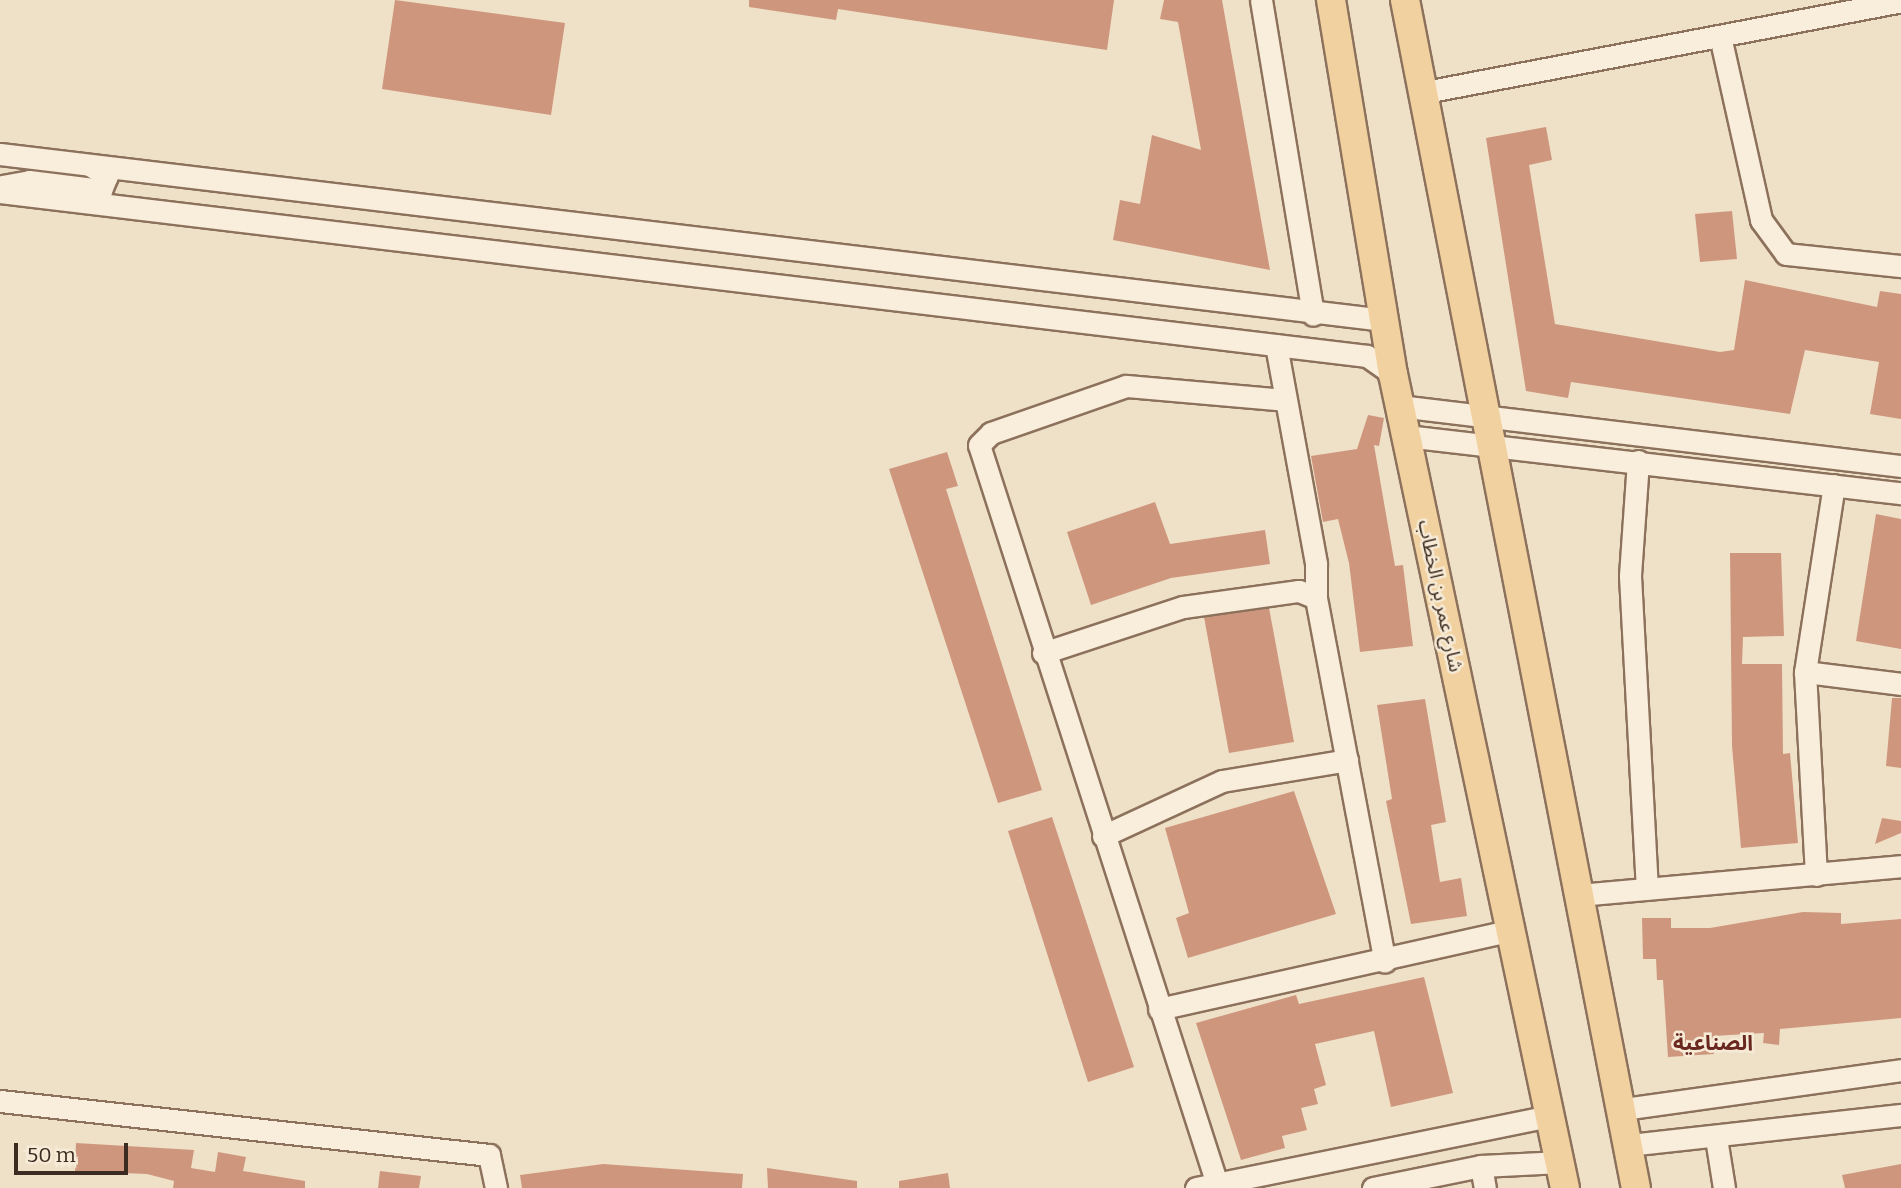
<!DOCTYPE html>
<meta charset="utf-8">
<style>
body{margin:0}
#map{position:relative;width:1901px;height:1188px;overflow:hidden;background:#efe0c8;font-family:Bitter,"Noto Sans Arabic",serif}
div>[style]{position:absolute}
.building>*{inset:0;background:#ce977d}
.roads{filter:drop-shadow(2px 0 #8c715c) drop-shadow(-2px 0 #8c715c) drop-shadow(0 2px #8c715c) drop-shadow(0 -2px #8c715c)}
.minor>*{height:21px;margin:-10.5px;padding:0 10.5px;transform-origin:10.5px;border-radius:10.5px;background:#f9eedb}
.major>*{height:28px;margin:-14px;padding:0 14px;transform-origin:14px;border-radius:14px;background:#f2d1a0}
span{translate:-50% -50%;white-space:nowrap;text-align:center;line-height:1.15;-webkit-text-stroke:5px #f6ebd7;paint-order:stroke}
.street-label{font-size:19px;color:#3c2b20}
.neighbourhood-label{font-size:21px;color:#69271f;font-weight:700}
.scale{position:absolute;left:14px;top:1143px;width:114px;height:32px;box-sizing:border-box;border:4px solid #3c2b20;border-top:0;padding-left:9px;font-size:21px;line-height:24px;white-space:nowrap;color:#3c2b20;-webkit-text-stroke:5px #f6ebd7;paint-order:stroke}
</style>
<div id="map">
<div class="building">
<i style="clip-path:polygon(395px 0,565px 23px,551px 115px,382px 89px)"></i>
<i style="clip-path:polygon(749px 0,1114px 0,1107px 50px,838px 9px,836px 20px,749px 7px)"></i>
<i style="clip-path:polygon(1164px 0,1222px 0,1270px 270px,1113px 240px,1120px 200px,1140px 204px,1152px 135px,1201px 150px,1178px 22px,1160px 19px)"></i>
<i style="clip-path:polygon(1546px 127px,1552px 160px,1529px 165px,1555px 324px,1720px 352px,1734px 350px,1745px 280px,1877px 307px,1880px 291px,1901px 294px,1901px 419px,1870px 414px,1879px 362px,1805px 350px,1790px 414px,1571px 382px,1568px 398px,1526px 391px,1486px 138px)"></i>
<i style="clip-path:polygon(1732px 211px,1737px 259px,1700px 262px,1695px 214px)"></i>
<i style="clip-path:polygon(1368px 415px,1384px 418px,1379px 446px,1374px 445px,1395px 566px,1403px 565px,1413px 646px,1360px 652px,1349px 563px,1338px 519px,1323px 522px,1311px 456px,1357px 449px)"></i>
<i style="clip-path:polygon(947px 452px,958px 486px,946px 489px,1042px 790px,998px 803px,889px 469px)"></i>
<i style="clip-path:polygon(1155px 502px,1170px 544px,1265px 530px,1270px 564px,1171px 578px,1091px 605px,1067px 532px)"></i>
<i style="clip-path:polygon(1876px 514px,1901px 519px,1901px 649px,1856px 641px)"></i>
<i style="clip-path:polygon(1730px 553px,1781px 553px,1784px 636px,1743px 637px,1742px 664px,1782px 664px,1783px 754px,1790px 753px,1798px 843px,1741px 848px,1732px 746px)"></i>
<i style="clip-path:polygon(1269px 608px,1294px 742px,1229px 753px,1204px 617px)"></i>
<i style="clip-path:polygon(1892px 698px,1901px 698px,1901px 768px,1886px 766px)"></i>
<i style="clip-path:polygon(1425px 699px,1446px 822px,1431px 825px,1440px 882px,1461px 878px,1467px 916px,1411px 924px,1386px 801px,1392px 799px,1377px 705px)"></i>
<i style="clip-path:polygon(1294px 791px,1336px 914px,1188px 958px,1176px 918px,1189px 913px,1165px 828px)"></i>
<i style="clip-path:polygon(1052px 817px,1134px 1067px,1088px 1082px,1008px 831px)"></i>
<i style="clip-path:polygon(1882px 818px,1901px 821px,1901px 833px,1875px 844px)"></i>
<i style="clip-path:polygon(1803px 912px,1841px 913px,1841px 924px,1901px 919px,1901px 1018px,1780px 1029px,1779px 1045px,1763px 1043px,1764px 1033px,1713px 1036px,1714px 1054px,1668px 1057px,1663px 980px,1657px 980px,1656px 959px,1643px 959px,1642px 918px,1671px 918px,1671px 928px,1710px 928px)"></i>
<i style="clip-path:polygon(1424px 977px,1453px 1093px,1391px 1107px,1374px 1031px,1315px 1044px,1326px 1085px,1314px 1089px,1318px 1104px,1301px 1108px,1307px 1130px,1282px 1136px,1285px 1148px,1241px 1160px,1196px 1023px,1296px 995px,1299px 1004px)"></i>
<i style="clip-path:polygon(76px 1143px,194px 1150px,191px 1168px,215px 1172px,218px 1152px,246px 1157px,243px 1171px,305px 1181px,305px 1188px,173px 1188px,174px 1181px,147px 1174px,75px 1171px)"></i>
<i style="clip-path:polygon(603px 1164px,743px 1174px,742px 1188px,522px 1188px,520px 1175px)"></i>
<i style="clip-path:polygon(1901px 1164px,1901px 1188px,1845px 1188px,1842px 1175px)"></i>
<i style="clip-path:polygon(767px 1168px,857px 1181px,857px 1188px,768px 1188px)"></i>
<i style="clip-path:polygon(380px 1171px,421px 1176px,419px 1188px,378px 1188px)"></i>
<i style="clip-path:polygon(948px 1173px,950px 1188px,899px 1188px,899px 1181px)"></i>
</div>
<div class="roads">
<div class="minor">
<i style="left:1261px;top:0;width:319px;rotate:80.6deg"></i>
<i style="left:1720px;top:36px;width:189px;rotate:77.4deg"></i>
<i style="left:1761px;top:220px;width:42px;rotate:53.7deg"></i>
<i style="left:1786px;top:254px;width:116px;rotate:6deg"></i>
<i style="left:1425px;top:92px;width:485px;rotate:-10.8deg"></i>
<i style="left:0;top:154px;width:1394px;rotate:6.84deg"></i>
<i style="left:2px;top:186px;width:27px;rotate:-10deg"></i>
<i style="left:29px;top:181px;width:73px;rotate:7.1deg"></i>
<i style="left:101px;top:190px;width:15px;rotate:-67deg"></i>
<i style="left:107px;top:176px;width:19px;rotate:-148deg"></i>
<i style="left:0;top:192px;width:1377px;rotate:6.84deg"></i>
<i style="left:1367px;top:356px;width:32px;rotate:35deg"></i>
<i style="left:1276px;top:345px;width:223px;rotate:79.6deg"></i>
<i style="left:1316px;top:564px;width:34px;rotate:90deg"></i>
<i style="left:1399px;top:406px;width:506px;rotate:6.82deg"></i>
<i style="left:1406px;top:436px;width:498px;rotate:6.6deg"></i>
<i style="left:1638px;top:461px;width:115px;rotate:94deg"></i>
<i style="left:1630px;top:576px;width:313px;rotate:86.9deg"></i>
<i style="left:1043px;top:653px;width:147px;rotate:-18.2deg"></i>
<i style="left:1183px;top:607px;width:117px;rotate:-7.9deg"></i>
<i style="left:1299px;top:591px;width:18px;rotate:22deg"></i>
<i style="left:1316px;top:598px;width:370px;rotate:79.3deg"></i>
<i style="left:1805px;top:672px;width:97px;rotate:7.1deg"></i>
<i style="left:1103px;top:836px;width:131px;rotate:-24.8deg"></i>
<i style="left:1222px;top:781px;width:127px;rotate:-9.5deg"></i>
<i style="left:1816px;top:875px;width:203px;rotate:-93.1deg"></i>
<i style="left:1805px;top:672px;width:189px;rotate:-81.2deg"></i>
<i style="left:1578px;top:895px;width:324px;rotate:-5.1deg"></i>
<i style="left:1159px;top:1009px;width:361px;rotate:-12.6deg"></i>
<i style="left:0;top:1101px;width:492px;rotate:6.3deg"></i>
<i style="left:489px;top:1155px;width:34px;rotate:78deg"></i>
<i style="left:1624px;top:1109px;width:280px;rotate:-8deg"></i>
<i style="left:1716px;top:1138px;width:51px;rotate:80.9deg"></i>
<i style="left:1629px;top:1145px;width:274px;rotate:-6.3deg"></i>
<i style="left:1481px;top:1166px;width:22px;rotate:80deg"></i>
<i style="left:1217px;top:1184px;width:776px;rotate:-107.85deg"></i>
<i style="left:979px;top:445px;width:17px;rotate:-45deg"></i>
<i style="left:991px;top:433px;width:143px;rotate:-19.2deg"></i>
<i style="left:1126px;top:386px;width:160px;rotate:5deg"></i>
<i style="left:1196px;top:1188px;width:362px;rotate:-11.5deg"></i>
<i style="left:1373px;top:1188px;width:110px;rotate:-11.5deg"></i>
<i style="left:1481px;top:1166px;width:80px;rotate:-2.9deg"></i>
</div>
<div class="major">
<i style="left:1331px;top:0;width:379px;rotate:80.6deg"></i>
<i style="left:1393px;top:374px;width:832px;rotate:78.07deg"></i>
<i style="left:1405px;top:0;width:1210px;rotate:79deg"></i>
</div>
</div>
<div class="street-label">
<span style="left:1440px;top:596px;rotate:78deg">شارع عمر بن الخطاب</span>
</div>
<div class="neighbourhood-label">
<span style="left:1713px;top:1043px">الصناعية</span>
</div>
<div class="scale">50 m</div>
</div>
